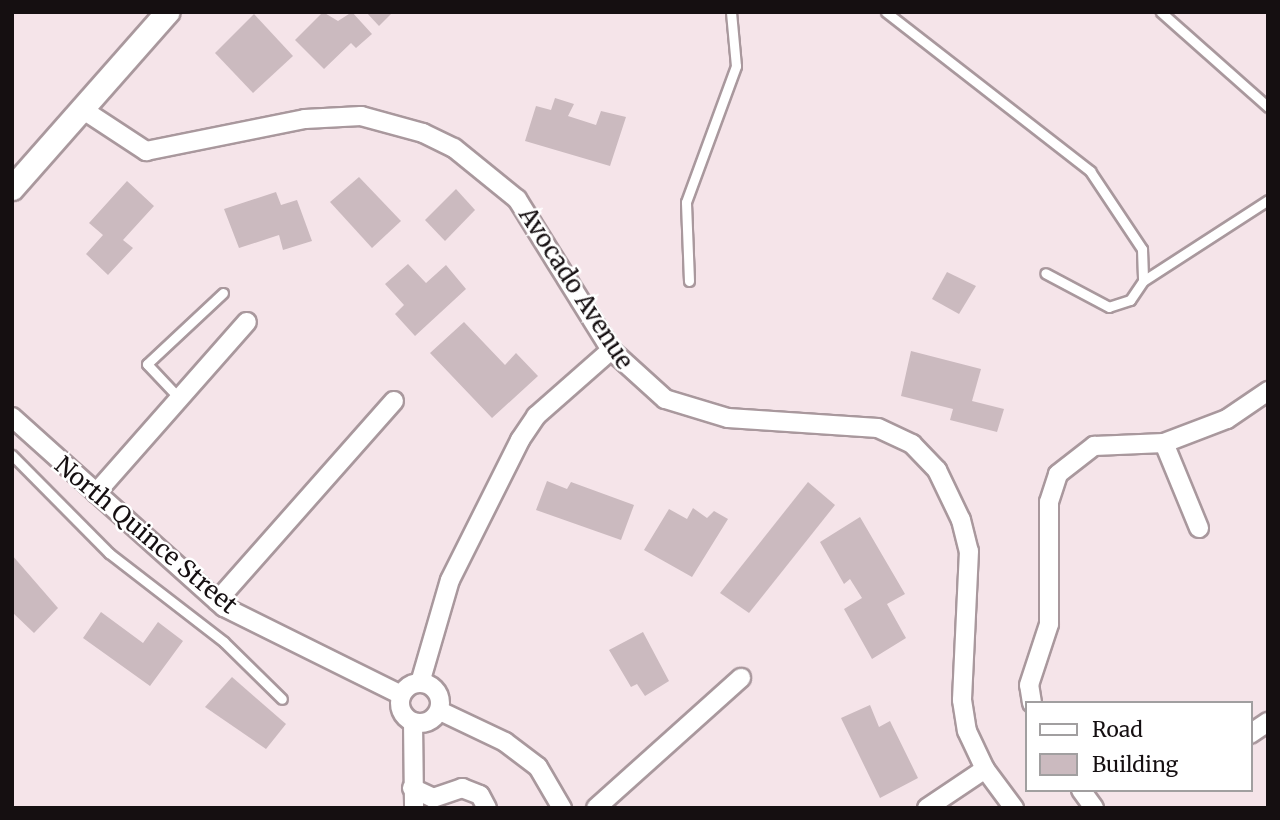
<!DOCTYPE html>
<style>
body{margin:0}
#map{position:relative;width:1280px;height:820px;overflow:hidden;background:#f5e4e9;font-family:Merriweather,serif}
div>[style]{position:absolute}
.building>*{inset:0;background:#cbbabf}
.roads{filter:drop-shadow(2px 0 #a9989d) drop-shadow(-2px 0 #a9989d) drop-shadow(0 2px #a9989d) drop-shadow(0 -2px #a9989d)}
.service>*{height:9px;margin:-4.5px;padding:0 4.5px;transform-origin:4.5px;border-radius:4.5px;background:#fff}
.minor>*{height:18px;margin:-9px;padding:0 9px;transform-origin:9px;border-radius:9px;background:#fff}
.minor>.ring{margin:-9px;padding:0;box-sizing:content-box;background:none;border:18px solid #fff;border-radius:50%}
.tertiary>*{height:23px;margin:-11.5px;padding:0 11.5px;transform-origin:11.5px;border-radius:11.5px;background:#fff}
span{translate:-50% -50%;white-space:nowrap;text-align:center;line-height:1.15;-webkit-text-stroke:5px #fff;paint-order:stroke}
.street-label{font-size:24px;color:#150f11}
.frame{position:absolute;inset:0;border:14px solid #150f11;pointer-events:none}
.legend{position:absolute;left:1025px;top:701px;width:228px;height:91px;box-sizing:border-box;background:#fff;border:2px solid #a19fa0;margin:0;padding:9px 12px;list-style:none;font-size:21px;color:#150f11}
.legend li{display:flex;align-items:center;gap:14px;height:35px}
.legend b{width:35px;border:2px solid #a19fa0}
</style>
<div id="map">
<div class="building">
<i style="clip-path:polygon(323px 12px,338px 21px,352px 12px,372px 34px,356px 48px,351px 43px,324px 69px,295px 40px)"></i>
<i style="clip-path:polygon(366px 12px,393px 12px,379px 26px)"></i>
<i style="clip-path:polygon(254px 14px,293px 56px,253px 93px,215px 53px)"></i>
<i style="clip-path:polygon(555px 98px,574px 104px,568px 116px,596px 125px,601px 111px,626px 117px,610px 166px,525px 141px,536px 106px,551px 110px)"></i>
<i style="clip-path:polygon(359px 177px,401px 221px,372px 248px,330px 202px)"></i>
<i style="clip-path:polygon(127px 181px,154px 206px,123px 240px,133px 248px,108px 275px,86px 254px,103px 235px,89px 223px)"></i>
<i style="clip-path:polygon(456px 189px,475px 210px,445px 241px,425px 220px)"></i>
<i style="clip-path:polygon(276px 192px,281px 205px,297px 200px,312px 241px,283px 250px,279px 235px,239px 248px,224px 209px)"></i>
<i style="clip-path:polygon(408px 264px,426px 283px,446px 265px,466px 289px,415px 336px,395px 314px,404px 305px,385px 284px)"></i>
<i style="clip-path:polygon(947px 272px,976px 286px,959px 314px,932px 299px)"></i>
<i style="clip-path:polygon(464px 322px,505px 365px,516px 353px,538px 376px,492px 418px,430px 353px)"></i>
<i style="clip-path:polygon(911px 351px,981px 369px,972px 401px,1004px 409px,997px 432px,950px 420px,953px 409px,901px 396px)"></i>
<i style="clip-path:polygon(547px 481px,567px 489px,571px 482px,634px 505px,621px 540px,536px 510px)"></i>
<i style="clip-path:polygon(808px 482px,835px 505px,749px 613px,720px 593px)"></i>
<i style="clip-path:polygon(693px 508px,707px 518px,714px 511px,728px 519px,692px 577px,644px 550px,669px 509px,687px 519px)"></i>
<i style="clip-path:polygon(860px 517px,905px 594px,887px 604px,906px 638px,872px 659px,844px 609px,862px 598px,850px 579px,844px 584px,820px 542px)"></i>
<i style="clip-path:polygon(12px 555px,58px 608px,34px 633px,12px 612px)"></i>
<i style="clip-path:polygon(101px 612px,143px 643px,158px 622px,183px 641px,150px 686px,83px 638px)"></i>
<i style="clip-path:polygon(643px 632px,669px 681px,645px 696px,637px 684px,631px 687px,609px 650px)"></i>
<i style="clip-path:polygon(232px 677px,286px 724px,266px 749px,205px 707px)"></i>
<i style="clip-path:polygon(870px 705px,879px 727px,890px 721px,918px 778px,880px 798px,841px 718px)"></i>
</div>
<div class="roads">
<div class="service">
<i style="left:886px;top:12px;width:259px;rotate:37.9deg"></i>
<i style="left:1090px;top:171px;width:94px;rotate:56.3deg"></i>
<i style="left:1142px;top:249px;width:32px;rotate:88deg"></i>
<i style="left:1143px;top:281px;width:23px;rotate:124deg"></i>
<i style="left:1130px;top:300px;width:22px;rotate:162deg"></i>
<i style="left:1109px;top:307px;width:72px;rotate:-152deg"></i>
<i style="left:1161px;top:12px;width:143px;rotate:41.6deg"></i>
<i style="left:689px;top:281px;width:79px;rotate:-92.2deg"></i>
<i style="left:686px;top:202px;width:145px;rotate:-69.8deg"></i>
<i style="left:736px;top:66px;width:54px;rotate:-95.3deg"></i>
<i style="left:1143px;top:281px;width:149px;rotate:-32.9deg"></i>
<i style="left:180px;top:399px;width:48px;rotate:-133.3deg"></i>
<i style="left:147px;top:364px;width:104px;rotate:-43.1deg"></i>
<i style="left:12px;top:455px;width:138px;rotate:45.3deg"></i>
<i style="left:109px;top:553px;width:145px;rotate:37.7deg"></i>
<i style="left:224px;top:642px;width:81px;rotate:44.5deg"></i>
</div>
<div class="minor">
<i style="left:82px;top:109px;width:77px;rotate:33.3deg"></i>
<i style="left:146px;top:151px;width:162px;rotate:-11.4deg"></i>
<i style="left:305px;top:119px;width:56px;rotate:-3.1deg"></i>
<i style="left:361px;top:116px;width:64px;rotate:15.3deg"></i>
<i style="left:423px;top:133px;width:34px;rotate:26deg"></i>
<i style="left:454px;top:148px;width:81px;rotate:39deg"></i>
<i style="left:517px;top:199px;width:178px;rotate:58.1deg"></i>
<i style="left:611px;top:350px;width:73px;rotate:42.2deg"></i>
<i style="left:665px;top:399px;width:66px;rotate:16.8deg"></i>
<i style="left:728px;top:418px;width:150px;rotate:3.8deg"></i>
<i style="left:878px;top:428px;width:38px;rotate:25deg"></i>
<i style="left:912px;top:444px;width:36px;rotate:46deg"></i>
<i style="left:937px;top:470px;width:55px;rotate:64.4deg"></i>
<i style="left:961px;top:520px;width:32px;rotate:76deg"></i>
<i style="left:969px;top:551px;width:149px;rotate:92.7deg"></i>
<i style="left:962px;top:700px;width:31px;rotate:81deg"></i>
<i style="left:967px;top:731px;width:42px;rotate:64.7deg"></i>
<i style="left:985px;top:769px;width:49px;rotate:53.4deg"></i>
<i style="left:12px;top:417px;width:285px;rotate:41.9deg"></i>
<i style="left:224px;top:607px;width:198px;rotate:26.4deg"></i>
<i style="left:1164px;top:443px;width:92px;rotate:67.6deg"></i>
<i style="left:96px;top:493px;width:228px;rotate:-48.6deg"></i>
<i style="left:217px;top:601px;width:267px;rotate:-48.5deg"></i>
<i class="ring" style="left:400px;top:683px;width:22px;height:22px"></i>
<i style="left:420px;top:683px;width:107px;rotate:-73.8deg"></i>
<i style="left:450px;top:580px;width:157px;rotate:-63.4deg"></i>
<i style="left:520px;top:440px;width:29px;rotate:-56deg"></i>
<i style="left:536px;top:416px;width:100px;rotate:-41.3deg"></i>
<i style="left:1032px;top:703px;width:18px;rotate:-99deg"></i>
<i style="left:1029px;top:685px;width:64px;rotate:-71.8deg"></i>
<i style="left:1049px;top:624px;width:122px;rotate:-90deg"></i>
<i style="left:1049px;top:502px;width:29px;rotate:-72deg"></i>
<i style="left:1058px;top:474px;width:46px;rotate:-37.9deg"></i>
<i style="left:1094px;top:446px;width:70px;rotate:-2.5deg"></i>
<i style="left:1164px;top:443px;width:67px;rotate:-20.9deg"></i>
<i style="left:1227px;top:419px;width:50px;rotate:-34.3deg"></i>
<i style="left:440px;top:711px;width:72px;rotate:25.5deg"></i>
<i style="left:505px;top:742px;width:41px;rotate:37.1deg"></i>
<i style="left:538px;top:767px;width:48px;rotate:59.7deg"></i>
<i style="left:413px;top:722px;width:86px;rotate:89.3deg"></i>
<i style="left:1250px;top:734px;width:22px;rotate:-34deg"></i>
<i style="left:412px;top:788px;width:23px;rotate:25deg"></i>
<i style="left:433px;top:798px;width:31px;rotate:-19deg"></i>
<i style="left:462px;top:788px;width:19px;rotate:21deg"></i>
<i style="left:480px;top:795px;width:15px;rotate:62deg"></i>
<i style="left:1081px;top:790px;width:22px;rotate:54deg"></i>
<i style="left:596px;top:808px;width:195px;rotate:-41.9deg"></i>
<i style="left:927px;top:808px;width:70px;rotate:-33.9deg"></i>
</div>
<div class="tertiary">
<i style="left:12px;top:188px;width:235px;rotate:-48.6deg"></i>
</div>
</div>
<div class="street-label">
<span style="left:576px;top:288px;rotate:57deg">Avocado Avenue</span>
<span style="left:146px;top:535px;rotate:40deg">North Quince Street</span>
</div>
<div class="frame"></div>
<ul class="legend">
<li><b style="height:9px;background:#fff"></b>Road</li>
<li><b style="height:19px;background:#cbbabf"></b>Building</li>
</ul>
</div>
